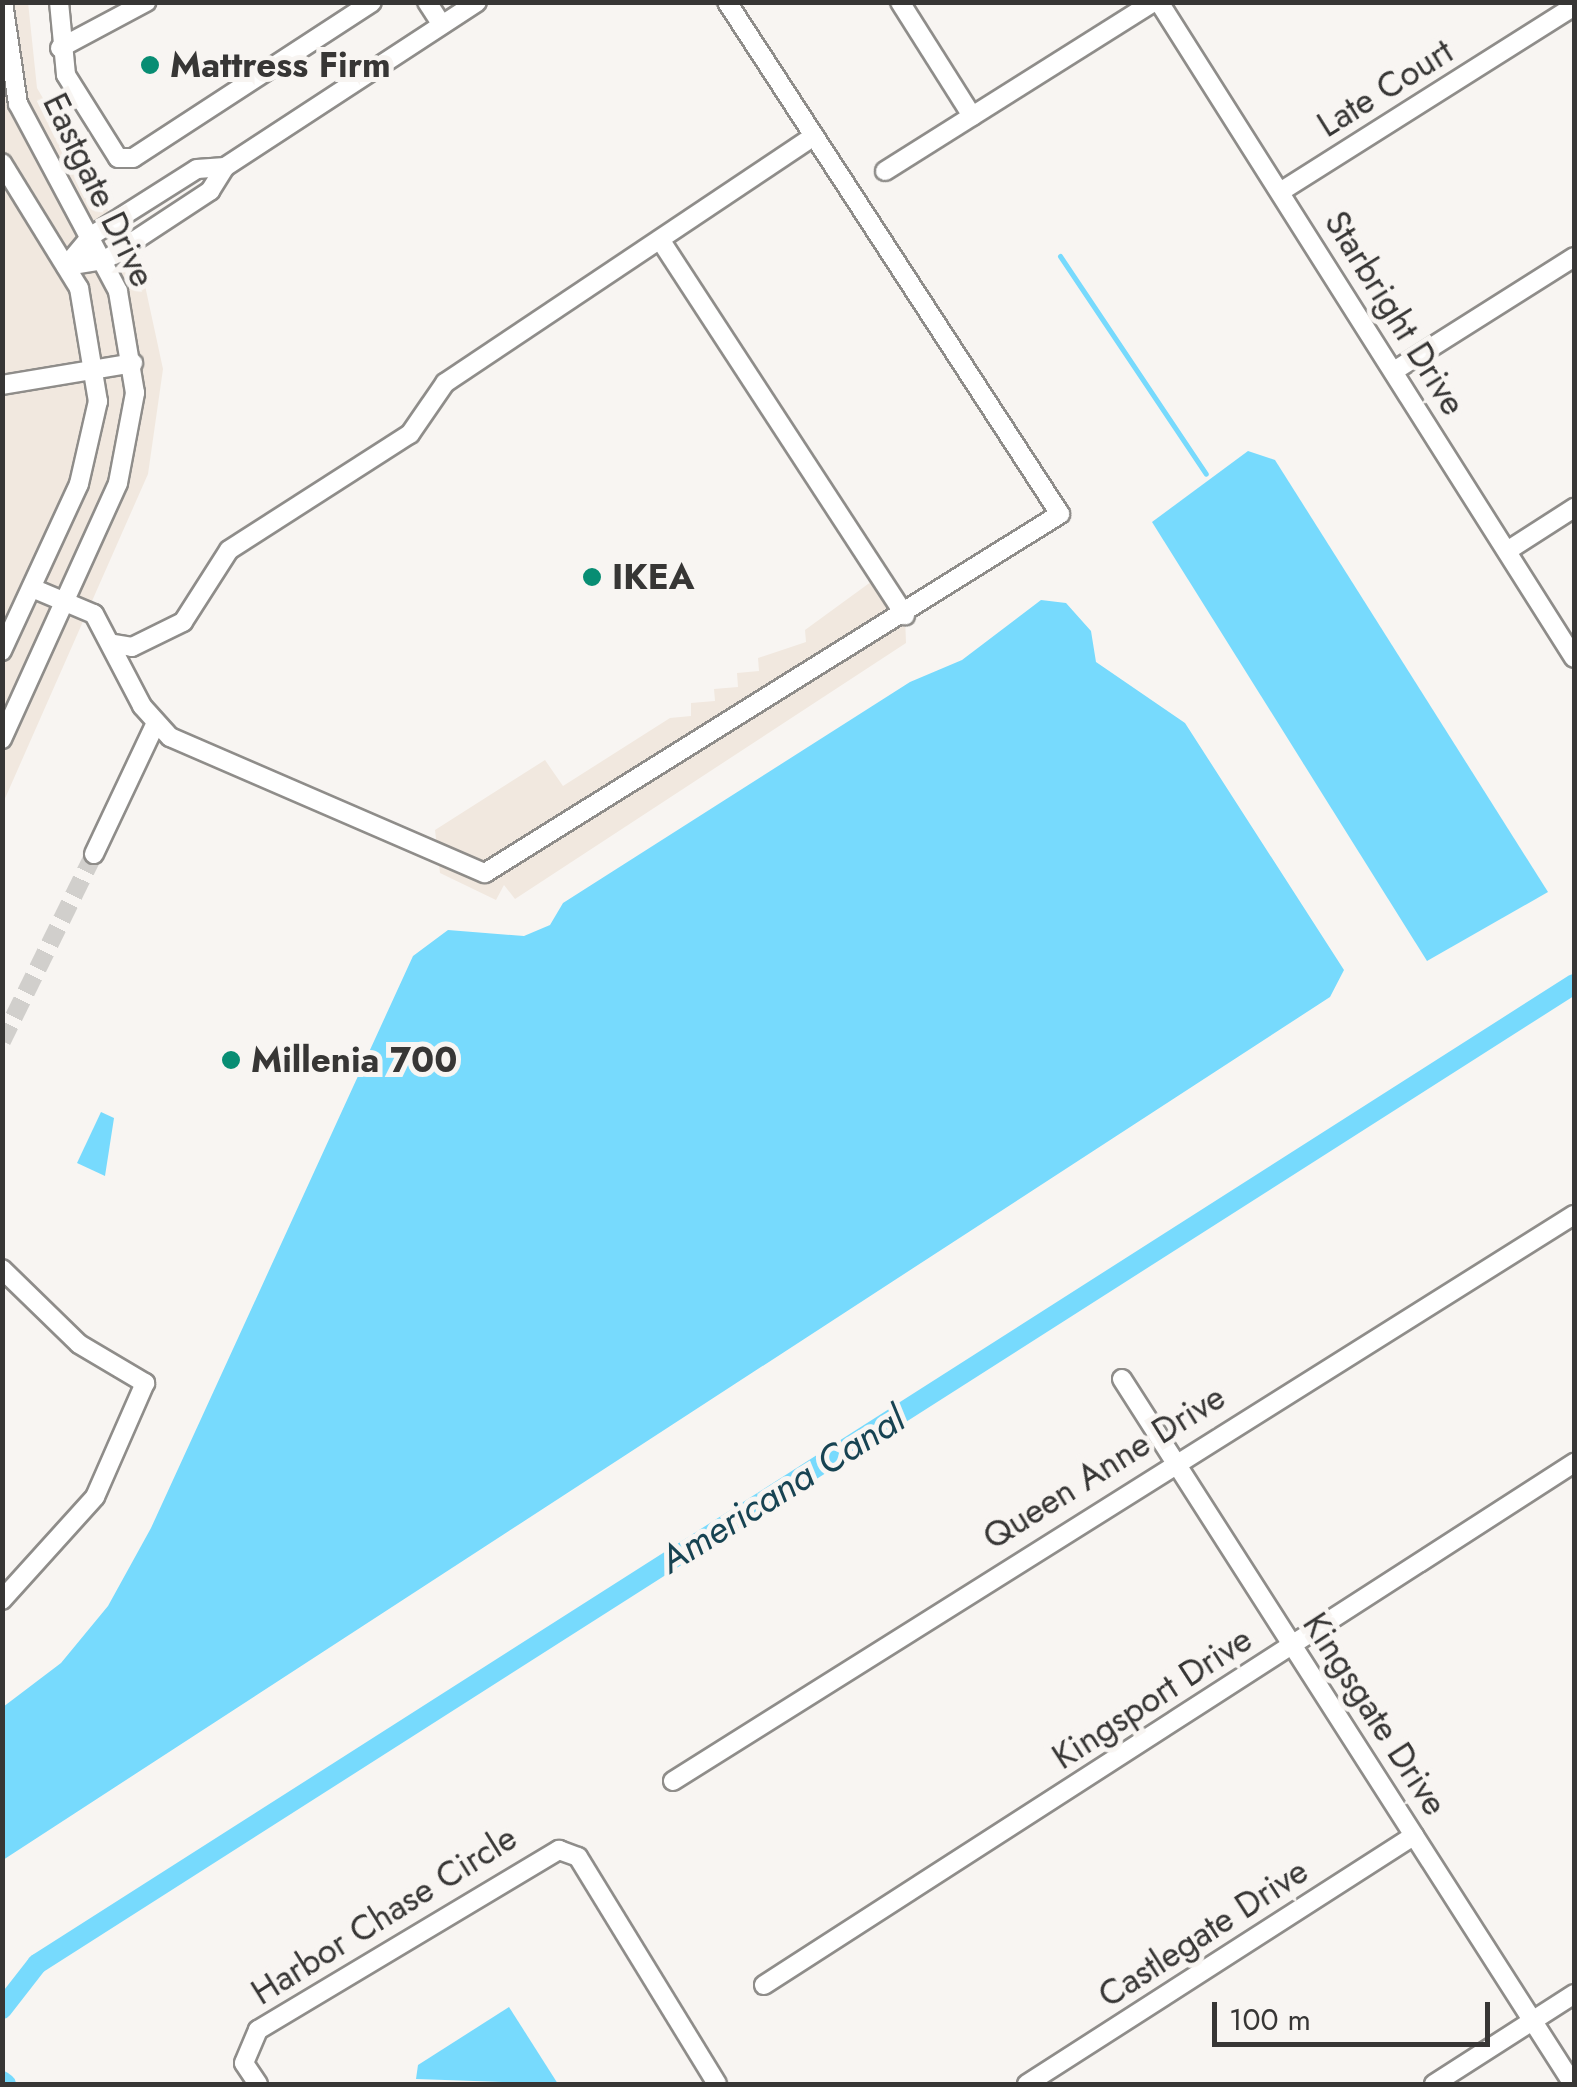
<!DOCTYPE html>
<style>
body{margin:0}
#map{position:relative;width:1577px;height:2087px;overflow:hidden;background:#f8f5f2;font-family:Jost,sans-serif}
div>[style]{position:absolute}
.built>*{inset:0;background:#f1e8df}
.water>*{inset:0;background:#77dafd}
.stream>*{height:5px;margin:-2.5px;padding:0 2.5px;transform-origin:2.5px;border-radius:2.5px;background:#77dafd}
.canal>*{height:20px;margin:-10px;padding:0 10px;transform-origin:10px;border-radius:10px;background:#77dafd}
.minor-tunnel>*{height:18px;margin-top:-9px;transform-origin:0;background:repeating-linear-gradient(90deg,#d1cfcc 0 18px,transparent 0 27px)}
.roads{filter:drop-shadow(2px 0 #8f8d8a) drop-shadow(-2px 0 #8f8d8a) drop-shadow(0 2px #8f8d8a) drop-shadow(0 -2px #8f8d8a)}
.minor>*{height:18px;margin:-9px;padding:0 9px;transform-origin:9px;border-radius:9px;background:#fff}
.dots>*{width:28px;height:28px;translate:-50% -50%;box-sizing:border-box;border:5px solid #f8f5f2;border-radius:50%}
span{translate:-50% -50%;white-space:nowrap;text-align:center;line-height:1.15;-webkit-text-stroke:10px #f8f5f2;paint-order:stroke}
.poi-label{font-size:35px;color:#373635;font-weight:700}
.left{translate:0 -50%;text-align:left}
.street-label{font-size:35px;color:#373635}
.water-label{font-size:38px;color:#174352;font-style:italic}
.frame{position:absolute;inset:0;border:5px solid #373635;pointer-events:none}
.scale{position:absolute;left:1212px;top:2002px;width:278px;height:45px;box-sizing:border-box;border:5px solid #373635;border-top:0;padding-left:12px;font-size:30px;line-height:35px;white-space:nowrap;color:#373635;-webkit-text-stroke:8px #f8f5f2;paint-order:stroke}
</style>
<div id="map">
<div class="built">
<i style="clip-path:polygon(28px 2px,37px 88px,141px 267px,163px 369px,148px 474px,3px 803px,2px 3px)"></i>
<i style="clip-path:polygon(879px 576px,905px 616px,906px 643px,515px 899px,504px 885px,496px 900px,440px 873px,435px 830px,545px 760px,563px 786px,670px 718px,691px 716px,691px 703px,715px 701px,714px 689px,738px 687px,737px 673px,759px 671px,758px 658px,806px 642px,805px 630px)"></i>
</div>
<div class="water">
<i style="clip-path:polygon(1248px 451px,1275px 460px,1548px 892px,1427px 961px,1152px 522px)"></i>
<i style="clip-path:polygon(1041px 600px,1066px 603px,1091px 631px,1096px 662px,1185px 723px,1344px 970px,1330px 997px,3px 1860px,3px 1707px,61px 1663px,108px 1606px,151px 1528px,413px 956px,448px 930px,524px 936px,550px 925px,563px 903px,910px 682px,962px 660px)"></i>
<i style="clip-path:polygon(101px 1112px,114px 1118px,105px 1176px,77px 1163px)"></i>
<i style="clip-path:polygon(509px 2007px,558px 2084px,416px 2079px,418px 2065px)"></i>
</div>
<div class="stream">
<i style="left:1060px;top:256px;width:262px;rotate:56.2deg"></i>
</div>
<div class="canal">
<i style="left:2px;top:2009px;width:57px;rotate:-52.1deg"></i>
<i style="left:37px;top:1964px;width:1823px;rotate:-32.52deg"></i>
<i style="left:2px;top:2081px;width:5px;rotate:37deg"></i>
</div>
<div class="minor-tunnel">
<i style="left:2px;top:1041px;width:208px;rotate:-63.8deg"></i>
</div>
<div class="roads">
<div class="minor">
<i style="left:59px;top:2px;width:73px;rotate:84.5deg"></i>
<i style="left:66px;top:75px;width:98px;rotate:57.9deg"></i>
<i style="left:118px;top:158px;width:15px"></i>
<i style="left:133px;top:158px;width:285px;rotate:-33.1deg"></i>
<i style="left:427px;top:2px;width:27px;rotate:57deg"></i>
<i style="left:900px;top:2px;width:135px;rotate:57.7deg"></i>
<i style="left:1159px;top:2px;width:776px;rotate:57.68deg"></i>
<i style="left:60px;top:48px;width:98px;rotate:-28.1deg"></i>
<i style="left:2px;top:163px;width:147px;rotate:58.4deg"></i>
<i style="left:79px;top:288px;width:115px;rotate:80.5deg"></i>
<i style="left:98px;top:401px;width:85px;rotate:102.9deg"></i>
<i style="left:79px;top:484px;width:184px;rotate:114.8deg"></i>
<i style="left:885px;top:171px;width:317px;rotate:-32.2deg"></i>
<i style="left:1280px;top:192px;width:348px;rotate:-32.3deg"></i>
<i style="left:661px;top:241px;width:447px;rotate:56.9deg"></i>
<i style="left:66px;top:266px;width:39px;rotate:-9deg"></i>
<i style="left:105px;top:260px;width:126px;rotate:-33.3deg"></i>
<i style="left:210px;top:191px;width:28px;rotate:-58deg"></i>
<i style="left:225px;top:167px;width:301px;rotate:-33.2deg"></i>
<i style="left:66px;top:266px;width:39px;rotate:-50deg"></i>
<i style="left:91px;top:236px;width:125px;rotate:-32.3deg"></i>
<i style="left:197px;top:169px;width:28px;rotate:-4deg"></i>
<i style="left:1394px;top:371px;width:213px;rotate:-32.3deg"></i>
<i style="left:2px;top:385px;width:133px;rotate:-9.5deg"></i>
<i style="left:1507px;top:551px;width:80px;rotate:-32.7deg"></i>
<i style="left:32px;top:588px;width:67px;rotate:22.8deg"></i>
<i style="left:94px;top:614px;width:104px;rotate:62.4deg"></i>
<i style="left:142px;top:706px;width:42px;rotate:47.9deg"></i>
<i style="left:170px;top:737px;width:343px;rotate:23.4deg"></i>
<i style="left:485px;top:873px;width:678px;rotate:-31.98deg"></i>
<i style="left:1060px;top:514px;width:611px;rotate:-123.04deg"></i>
<i style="left:115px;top:644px;width:17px;rotate:10deg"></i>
<i style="left:132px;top:647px;width:57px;rotate:-26.1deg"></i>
<i style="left:183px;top:622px;width:85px;rotate:-57.4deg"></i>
<i style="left:229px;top:550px;width:215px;rotate:-32.7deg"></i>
<i style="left:410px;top:434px;width:62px;rotate:-55.5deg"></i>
<i style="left:445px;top:383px;width:444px;rotate:-33.8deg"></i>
<i style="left:2px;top:739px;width:281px;rotate:-65.6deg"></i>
<i style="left:118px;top:483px;width:92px;rotate:-79.3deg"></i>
<i style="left:135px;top:393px;width:103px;rotate:-99.5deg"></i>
<i style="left:118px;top:291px;width:212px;rotate:-118.1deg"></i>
<i style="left:18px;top:104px;width:103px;rotate:-98.4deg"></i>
<i style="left:94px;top:854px;width:140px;rotate:-64.7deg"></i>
<i style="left:2px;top:1269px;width:107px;rotate:44.2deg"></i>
<i style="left:79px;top:1344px;width:77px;rotate:30.6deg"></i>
<i style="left:145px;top:1383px;width:124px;rotate:113.7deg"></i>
<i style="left:95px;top:1497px;width:139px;rotate:132.1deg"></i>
<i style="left:1122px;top:1379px;width:837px;rotate:57.39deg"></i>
<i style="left:673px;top:1781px;width:1064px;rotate:-32.14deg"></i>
<i style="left:764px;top:1985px;width:964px;rotate:-32.8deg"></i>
<i style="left:258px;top:2084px;width:25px;rotate:-124deg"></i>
<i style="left:244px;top:2063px;width:36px;rotate:-67deg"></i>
<i style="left:258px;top:2030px;width:351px;rotate:-30.9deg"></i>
<i style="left:559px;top:1850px;width:20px;rotate:20deg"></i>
<i style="left:578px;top:1857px;width:266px;rotate:58.5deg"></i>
<i style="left:1027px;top:2084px;width:460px;rotate:-32.7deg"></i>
<i style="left:1434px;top:2084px;width:166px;rotate:-32.7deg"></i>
</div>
</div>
<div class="dots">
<i style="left:150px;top:65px;background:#088d73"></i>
<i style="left:592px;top:577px;background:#088d73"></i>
<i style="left:231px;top:1060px;background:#088d73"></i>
</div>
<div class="poi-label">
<span class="left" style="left:170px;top:65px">Mattress Firm</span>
<span class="left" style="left:612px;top:577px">IKEA</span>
<span class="left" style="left:251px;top:1060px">Millenia 700</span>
</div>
<div class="street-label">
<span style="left:1385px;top:88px;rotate:-32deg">Late Court</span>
<span style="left:99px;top:190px;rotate:64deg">Eastgate Drive</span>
<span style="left:1395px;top:313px;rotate:58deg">Starbright Drive</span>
<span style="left:1104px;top:1467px;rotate:-32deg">Queen Anne Drive</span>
<span style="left:1152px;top:1698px;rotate:-33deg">Kingsport Drive</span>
<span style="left:1375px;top:1714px;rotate:57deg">Kingsgate Drive</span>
<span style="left:384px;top:1915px;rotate:-32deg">Harbor Chase Circle</span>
<span style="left:1203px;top:1933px;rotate:-33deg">Castlegate Drive</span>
</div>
<div class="water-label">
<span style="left:782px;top:1489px;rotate:-32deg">Americana Canal</span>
</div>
<div class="frame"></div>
<div class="scale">100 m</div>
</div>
